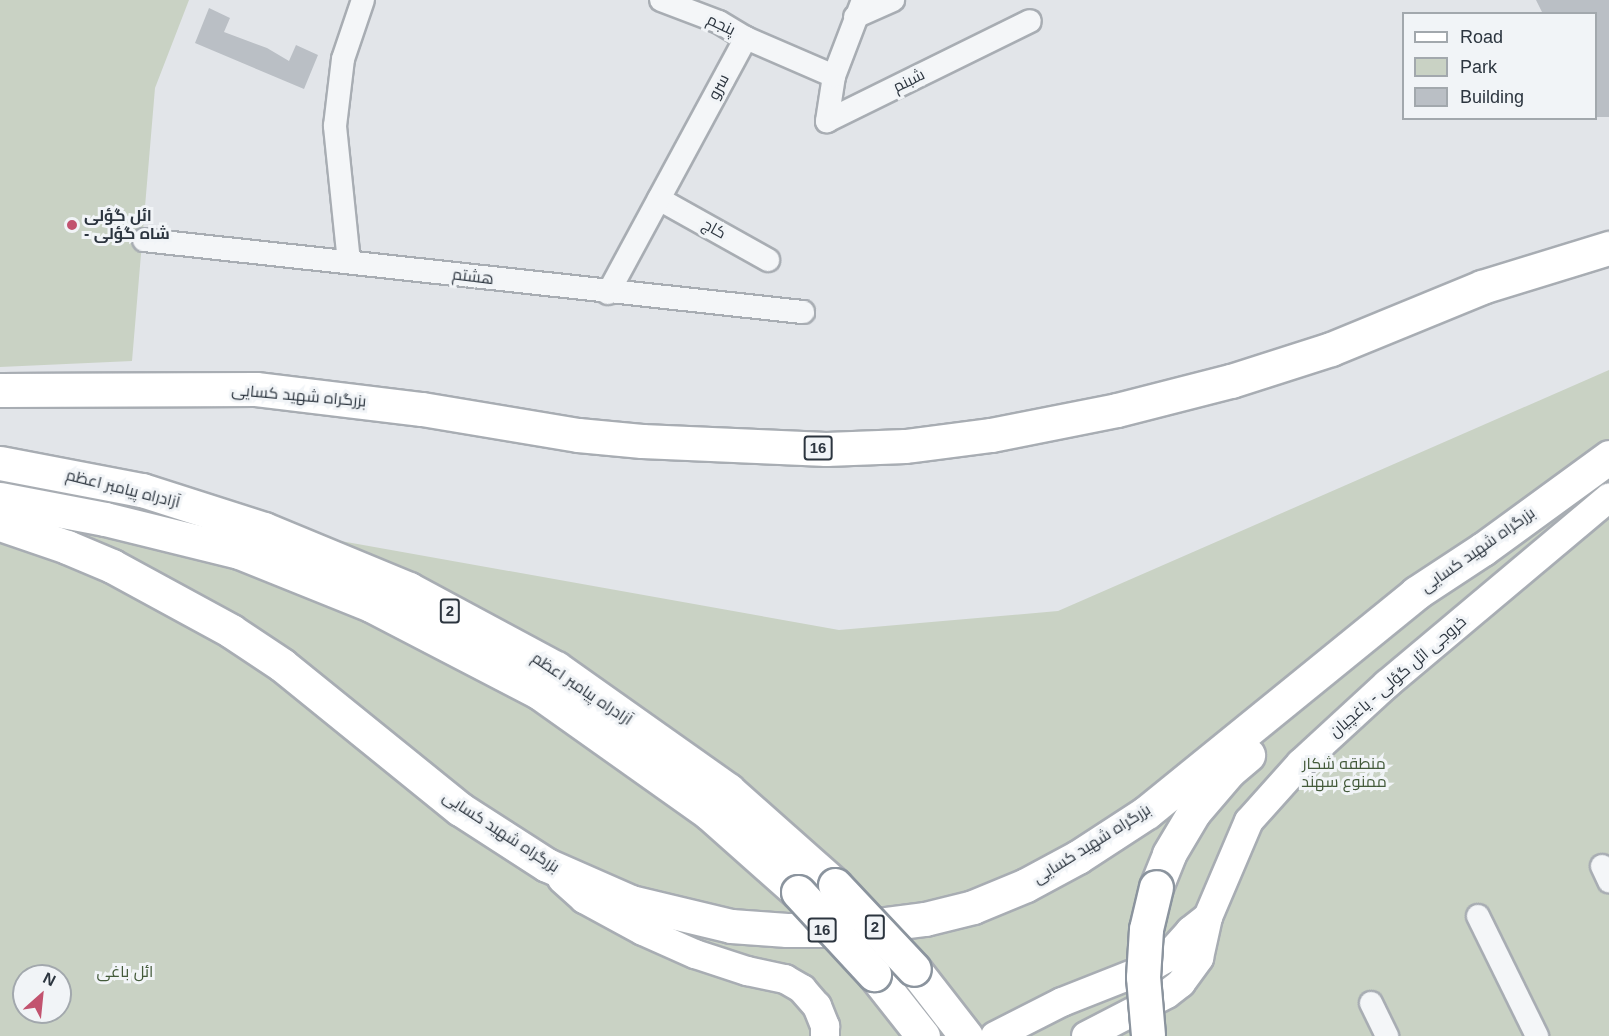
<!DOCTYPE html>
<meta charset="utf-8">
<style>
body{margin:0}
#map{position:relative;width:1609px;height:1036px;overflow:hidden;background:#e2e5e9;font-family:Helvetica,Cairo,sans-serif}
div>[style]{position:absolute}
.green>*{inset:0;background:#c9d2c4}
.building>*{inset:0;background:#babfc5}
.roads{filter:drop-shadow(2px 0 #a8adb3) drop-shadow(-2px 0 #a8adb3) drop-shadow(0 2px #a8adb3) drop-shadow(0 -2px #a8adb3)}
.minor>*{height:22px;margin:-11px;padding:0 11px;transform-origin:11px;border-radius:11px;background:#f4f6f8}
.major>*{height:28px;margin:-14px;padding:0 14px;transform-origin:14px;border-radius:14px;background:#fff}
.highway>*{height:33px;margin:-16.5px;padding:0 16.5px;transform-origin:16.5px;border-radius:16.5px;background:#fff}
.bridges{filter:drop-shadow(2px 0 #8b949e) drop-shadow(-2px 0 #8b949e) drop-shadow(0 2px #8b949e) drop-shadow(0 -2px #8b949e)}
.highway-bridge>*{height:33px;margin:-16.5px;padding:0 16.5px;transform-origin:16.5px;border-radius:16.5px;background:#fff}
.dots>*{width:16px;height:16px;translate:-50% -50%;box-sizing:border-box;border:3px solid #f1f4f7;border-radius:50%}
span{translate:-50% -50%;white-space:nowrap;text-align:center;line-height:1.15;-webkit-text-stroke:6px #f1f4f7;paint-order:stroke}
.shield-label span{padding:2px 4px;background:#f1f4f7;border:2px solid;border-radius:4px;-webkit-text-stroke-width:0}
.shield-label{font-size:15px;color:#2c353f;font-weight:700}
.street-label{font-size:16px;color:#2c353f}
.poi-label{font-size:16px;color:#2c353f;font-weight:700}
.left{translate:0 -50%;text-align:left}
.park-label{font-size:16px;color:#435a3a}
.legend{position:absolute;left:1402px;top:12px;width:195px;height:108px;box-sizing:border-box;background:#f1f4f7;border:2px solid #a2a8ad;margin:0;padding:8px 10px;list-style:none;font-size:18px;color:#2c353f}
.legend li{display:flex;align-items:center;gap:12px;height:30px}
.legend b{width:30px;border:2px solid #a2a8ad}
.north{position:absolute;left:12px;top:964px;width:60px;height:60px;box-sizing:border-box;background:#f1f4f7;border:2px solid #a2a8ad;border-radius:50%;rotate:27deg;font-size:16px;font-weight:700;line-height:24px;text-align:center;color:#2c353f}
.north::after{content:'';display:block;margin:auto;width:21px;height:27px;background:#c2536f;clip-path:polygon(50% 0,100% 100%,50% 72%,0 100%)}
</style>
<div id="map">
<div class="green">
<i style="clip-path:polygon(0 0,189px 0,155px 88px,132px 361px,0 367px)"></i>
<i style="clip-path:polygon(evenodd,1609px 370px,1609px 1036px,0 1036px,0 480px,839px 630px,1058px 611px,1609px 370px,24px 976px,60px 976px,60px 1012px,24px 1012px,24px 976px)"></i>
</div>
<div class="building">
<i style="clip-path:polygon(1536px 0,1609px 0,1609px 117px,1596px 117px,1596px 14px,1543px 14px)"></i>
<i style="clip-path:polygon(209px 8px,230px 18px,224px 32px,267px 48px,289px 61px,296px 45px,318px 55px,304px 89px,195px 43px)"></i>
</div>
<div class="roads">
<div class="minor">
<i style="left:661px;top:0;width:62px;rotate:20.8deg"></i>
<i style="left:719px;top:22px;width:31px;rotate:31deg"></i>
<i style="left:855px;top:17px;width:42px;rotate:-24.1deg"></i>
<i style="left:834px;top:76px;width:46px;rotate:98.8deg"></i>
<i style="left:827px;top:121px;width:226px;rotate:-26.2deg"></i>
<i style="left:659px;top:199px;width:125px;rotate:29.2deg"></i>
<i style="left:144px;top:240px;width:663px;rotate:6.24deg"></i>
<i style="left:349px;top:262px;width:137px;rotate:-95.9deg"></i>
<i style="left:335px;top:126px;width:67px;rotate:-83.2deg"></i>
<i style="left:343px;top:59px;width:62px;rotate:-71.3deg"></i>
<i style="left:608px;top:293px;width:290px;rotate:-61.6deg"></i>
<i style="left:746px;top:38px;width:96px;rotate:23.4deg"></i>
<i style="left:834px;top:76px;width:81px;rotate:-69.1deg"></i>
<i style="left:1602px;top:866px;width:17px;rotate:65deg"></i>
<i style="left:1478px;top:916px;width:134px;rotate:63.8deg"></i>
<i style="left:1371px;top:1003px;width:37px;rotate:64deg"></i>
</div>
<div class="major">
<i style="left:562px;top:879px;width:30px;rotate:42deg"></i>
<i style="left:584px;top:899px;width:67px;rotate:28.5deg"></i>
<i style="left:643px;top:931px;width:57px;rotate:23.9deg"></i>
<i style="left:695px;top:954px;width:55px;rotate:18.1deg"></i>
<i style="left:747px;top:971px;width:39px;rotate:12deg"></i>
<i style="left:785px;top:979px;width:20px;rotate:30deg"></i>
<i style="left:802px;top:989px;width:23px;rotate:49deg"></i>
<i style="left:817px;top:1006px;width:22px;rotate:68deg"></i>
<i style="left:825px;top:1026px;width:10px;rotate:90deg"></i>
<i style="left:995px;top:1036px;width:75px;rotate:-26.9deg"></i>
<i style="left:1062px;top:1002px;width:98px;rotate:-21.6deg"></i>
<i style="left:1153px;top:966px;width:14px;rotate:-30deg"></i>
<i style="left:1165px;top:959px;width:38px;rotate:-48deg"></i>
<i style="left:1190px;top:931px;width:23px;rotate:-38deg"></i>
<i style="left:1086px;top:1036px;width:91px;rotate:-27.4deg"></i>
<i style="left:1167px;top:994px;width:18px;rotate:-38deg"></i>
<i style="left:1181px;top:983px;width:31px;rotate:-54deg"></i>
<i style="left:1199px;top:958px;width:42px;rotate:-77.6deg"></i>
<i style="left:1208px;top:917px;width:104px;rotate:-66.9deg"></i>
<i style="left:1249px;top:821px;width:78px;rotate:-48.1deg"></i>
<i style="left:1301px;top:763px;width:117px;rotate:-42.6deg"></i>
<i style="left:1387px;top:684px;width:290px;rotate:-40deg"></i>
</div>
<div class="highway">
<i style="left:0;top:390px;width:256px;rotate:-0.2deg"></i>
<i style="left:256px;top:389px;width:167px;rotate:6.9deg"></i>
<i style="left:422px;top:409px;width:158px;rotate:9.5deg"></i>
<i style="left:578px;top:435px;width:64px;rotate:5.4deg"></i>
<i style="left:642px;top:441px;width:184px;rotate:2.5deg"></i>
<i style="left:826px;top:449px;width:79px;rotate:-2.2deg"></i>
<i style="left:905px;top:446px;width:87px;rotate:-7.3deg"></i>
<i style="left:991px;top:435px;width:128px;rotate:-11.2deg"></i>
<i style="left:1117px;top:410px;width:118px;rotate:-14.3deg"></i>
<i style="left:1231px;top:381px;width:105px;rotate:-17.7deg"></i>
<i style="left:1331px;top:349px;width:163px;rotate:-22.3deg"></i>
<i style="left:1482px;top:287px;width:133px;rotate:-17.1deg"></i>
<i style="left:0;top:463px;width:145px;rotate:10.8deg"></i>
<i style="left:142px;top:490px;width:128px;rotate:17.7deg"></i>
<i style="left:264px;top:529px;width:157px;rotate:22.5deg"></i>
<i style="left:409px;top:589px;width:167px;rotate:28.3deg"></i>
<i style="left:556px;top:668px;width:211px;rotate:35.3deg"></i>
<i style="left:728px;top:790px;width:143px;rotate:41.6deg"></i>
<i style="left:0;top:499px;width:107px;rotate:10.8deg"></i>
<i style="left:105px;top:519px;width:138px;rotate:13.8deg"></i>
<i style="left:239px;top:552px;width:142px;rotate:21.9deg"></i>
<i style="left:371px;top:605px;width:191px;rotate:27.5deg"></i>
<i style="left:540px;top:693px;width:209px;rotate:35.4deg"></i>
<i style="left:710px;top:814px;width:118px;rotate:41.6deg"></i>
<i style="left:0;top:524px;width:71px;rotate:18.9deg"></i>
<i style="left:67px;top:547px;width:49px;rotate:22.9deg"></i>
<i style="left:112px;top:566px;width:136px;rotate:28.6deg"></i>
<i style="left:231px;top:631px;width:61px;rotate:33.7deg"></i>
<i style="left:282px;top:665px;width:229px;rotate:39deg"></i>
<i style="left:460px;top:809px;width:103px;rotate:32.8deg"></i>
<i style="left:547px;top:865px;width:92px;rotate:23.8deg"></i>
<i style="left:631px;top:902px;width:103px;rotate:13.5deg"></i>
<i style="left:731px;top:926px;width:56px;rotate:4.1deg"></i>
<i style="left:787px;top:930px;width:51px"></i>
<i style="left:838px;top:930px;width:88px;rotate:-7.2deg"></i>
<i style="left:925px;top:919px;width:49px;rotate:-14deg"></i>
<i style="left:973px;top:907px;width:57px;rotate:-22.5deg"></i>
<i style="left:1026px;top:885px;width:59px;rotate:-28.3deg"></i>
<i style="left:1078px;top:857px;width:82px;rotate:-33.1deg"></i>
<i style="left:1147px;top:812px;width:347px;rotate:-39.1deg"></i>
<i style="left:1416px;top:593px;width:80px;rotate:-33.3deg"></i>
<i style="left:1483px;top:549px;width:156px;rotate:-36.1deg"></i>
<i style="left:1156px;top:887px;width:35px;rotate:-68deg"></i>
<i style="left:1169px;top:854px;width:49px;rotate:-59.2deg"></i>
<i style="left:1194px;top:812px;width:54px;rotate:-49.5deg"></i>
<i style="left:1229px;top:771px;width:25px;rotate:-40deg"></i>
<i style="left:914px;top:969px;width:85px;rotate:52.2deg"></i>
<i style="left:874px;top:974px;width:79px;rotate:51.7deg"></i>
</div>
</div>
<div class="bridges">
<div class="highway-bridge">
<i style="left:835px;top:885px;width:115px;rotate:46.8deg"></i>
<i style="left:798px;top:892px;width:112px;rotate:47.2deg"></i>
<i style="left:1148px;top:1035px;width:58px;rotate:-94.9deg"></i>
<i style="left:1143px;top:977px;width:48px;rotate:-86.4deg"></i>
<i style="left:1146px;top:929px;width:43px;rotate:-76.6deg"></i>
</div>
</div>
<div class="dots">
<i style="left:72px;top:225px;background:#c2536f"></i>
</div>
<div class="shield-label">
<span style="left:818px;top:448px">16</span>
<span style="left:450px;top:611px">2</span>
<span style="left:875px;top:927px">2</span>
<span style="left:822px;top:930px">16</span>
</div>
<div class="street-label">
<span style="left:721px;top:25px;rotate:26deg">پنجم</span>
<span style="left:909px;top:81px;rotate:-26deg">شبنم</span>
<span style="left:719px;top:87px;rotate:-62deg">سرو</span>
<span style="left:714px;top:229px;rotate:29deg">کاج</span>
<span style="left:473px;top:277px;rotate:7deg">هشتم</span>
<span style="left:299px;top:396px;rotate:5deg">بزرگراه شهید کسایی</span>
<span style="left:123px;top:489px;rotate:14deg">آزادراه پیامبر اعظم</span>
<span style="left:1478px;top:550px;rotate:-35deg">بزرگراه شهید کسایی</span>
<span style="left:1398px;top:677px;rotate:-41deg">خروجی ائل گؤلی - یاغچیان</span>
<span style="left:582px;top:689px;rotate:34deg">آزادراه پیامبر اعظم</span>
<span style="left:501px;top:832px;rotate:33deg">بزرگراه شهید کسایی</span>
<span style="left:1092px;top:844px;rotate:-32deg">بزرگراه شهید کسایی</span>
</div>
<div class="poi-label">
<span class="left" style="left:84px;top:225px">ائل گؤلی<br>- شاه گؤلی</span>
</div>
<div class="park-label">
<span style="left:1344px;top:773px">منطقه شکار<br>ممنوع سهند</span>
<span style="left:125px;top:972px">ائل باغی</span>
</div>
<ul class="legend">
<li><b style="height:8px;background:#fff"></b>Road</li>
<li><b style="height:16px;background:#c9d2c4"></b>Park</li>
<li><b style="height:16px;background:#babfc5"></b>Building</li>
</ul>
<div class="north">N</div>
</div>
